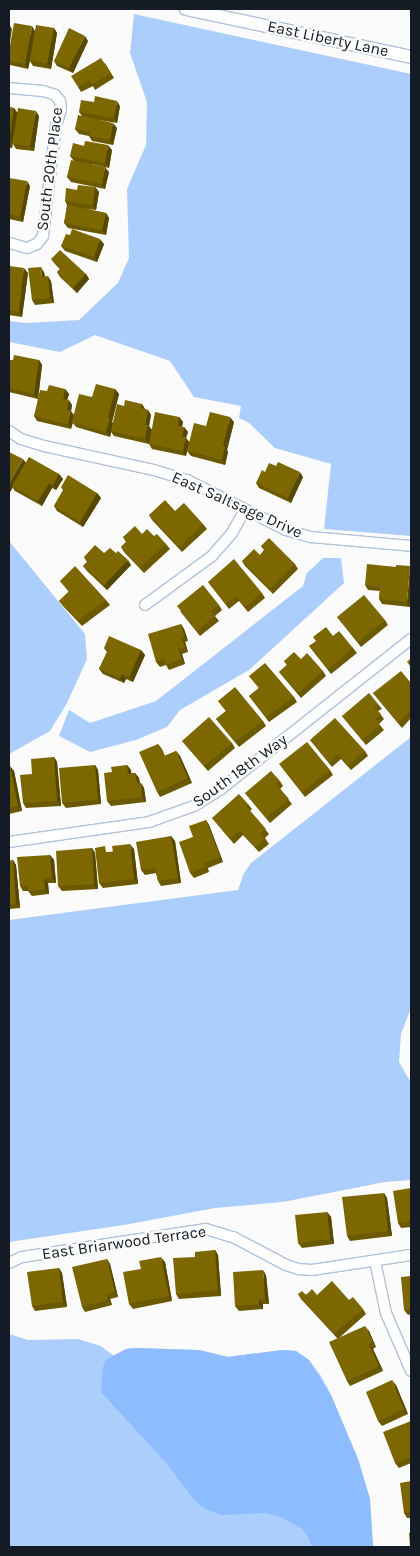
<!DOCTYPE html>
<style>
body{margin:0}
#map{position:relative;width:420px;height:1556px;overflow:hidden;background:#fbfbfb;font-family:Karla,sans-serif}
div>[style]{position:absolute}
.green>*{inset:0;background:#accefc}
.forest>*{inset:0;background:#8dbdff}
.roads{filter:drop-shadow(1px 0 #afc2dc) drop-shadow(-1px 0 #afc2dc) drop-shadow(0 1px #afc2dc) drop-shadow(0 -1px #afc2dc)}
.minor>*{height:10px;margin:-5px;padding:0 5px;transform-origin:5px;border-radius:5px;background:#fff}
.tertiary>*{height:12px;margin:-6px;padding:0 6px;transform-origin:6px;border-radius:6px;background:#fff}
.wall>*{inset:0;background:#6b5900}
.shaded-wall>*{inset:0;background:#574800}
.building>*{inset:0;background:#7c6700}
span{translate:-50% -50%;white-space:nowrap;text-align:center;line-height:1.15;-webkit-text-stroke:4.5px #fbfbfb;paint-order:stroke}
.street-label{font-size:16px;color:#141b24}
.frame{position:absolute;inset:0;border:10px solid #141b24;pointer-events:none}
</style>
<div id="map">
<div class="green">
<i style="clip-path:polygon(134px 14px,411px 74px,411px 536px,324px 529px,331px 464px,275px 448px,249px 423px,239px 418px,241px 406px,194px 397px,170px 361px,95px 335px,60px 352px,9px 342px,9px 321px,26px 323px,79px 320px,118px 283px,129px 258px,127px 189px,146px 145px,147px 102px,130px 53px)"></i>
<i style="clip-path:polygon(9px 541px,85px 634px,87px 659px,67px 703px,50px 731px,9px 754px)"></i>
<i style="clip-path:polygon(323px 558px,341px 558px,344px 583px,249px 670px,180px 710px,167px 727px,136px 740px,90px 752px,59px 736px,69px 710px,90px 723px,156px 701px,303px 586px,307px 573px)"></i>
<i style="clip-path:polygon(411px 737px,411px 1008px,401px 1034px,399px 1062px,411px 1083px,411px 1180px,385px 1182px,283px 1202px,215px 1208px,124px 1225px,9px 1242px,9px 920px,238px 890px,244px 873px,251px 863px)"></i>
<i style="clip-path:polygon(9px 1334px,28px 1340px,78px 1339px,101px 1346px,114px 1356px,126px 1349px,134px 1348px,199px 1350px,228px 1357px,282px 1350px,296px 1351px,309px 1360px,321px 1376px,331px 1395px,358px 1459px,370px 1499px,373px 1547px,9px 1547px)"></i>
</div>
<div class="forest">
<i style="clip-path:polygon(134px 1348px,199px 1350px,228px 1357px,282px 1350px,296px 1351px,309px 1360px,331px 1395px,358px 1459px,370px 1499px,373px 1547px,312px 1547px,307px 1535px,301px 1528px,281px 1517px,266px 1513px,221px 1515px,204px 1508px,194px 1500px,168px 1465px,101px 1392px,103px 1367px,107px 1359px,126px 1349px)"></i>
</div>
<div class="roads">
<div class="minor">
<i style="left:9px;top:88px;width:34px;rotate:5deg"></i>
<i style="left:43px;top:91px;width:13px;rotate:18deg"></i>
<i style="left:55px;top:95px;width:8px;rotate:50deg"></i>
<i style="left:60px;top:101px;width:9px;rotate:84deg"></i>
<i style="left:61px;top:110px;width:16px;rotate:108deg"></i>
<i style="left:56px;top:125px;width:112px;rotate:96.7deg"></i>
<i style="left:43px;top:236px;width:10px;rotate:127deg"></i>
<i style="left:37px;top:244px;width:11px;rotate:158deg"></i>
<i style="left:27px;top:248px;width:19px;rotate:-164deg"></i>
<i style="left:9px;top:431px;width:14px;rotate:34deg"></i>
<i style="left:21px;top:439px;width:24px;rotate:17deg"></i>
<i style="left:44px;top:446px;width:113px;rotate:12.3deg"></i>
<i style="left:154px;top:470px;width:34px;rotate:17deg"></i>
<i style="left:187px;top:480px;width:111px;rotate:26.8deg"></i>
<i style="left:286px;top:530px;width:26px;rotate:16deg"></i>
<i style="left:311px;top:537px;width:100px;rotate:5.1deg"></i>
<i style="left:145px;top:605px;width:83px;rotate:-36.2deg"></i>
<i style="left:212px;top:556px;width:30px;rotate:-49deg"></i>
<i style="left:232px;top:533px;width:26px;rotate:-61deg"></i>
<i style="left:9px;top:842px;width:141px;rotate:-8.1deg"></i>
<i style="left:149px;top:822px;width:48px;rotate:-19.6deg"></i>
<i style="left:194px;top:806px;width:32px;rotate:-32deg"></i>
<i style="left:221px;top:789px;width:242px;rotate:-38.3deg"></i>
<i style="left:375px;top:1261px;width:53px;rotate:78.1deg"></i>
<i style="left:386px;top:1313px;width:63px;rotate:66.7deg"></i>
<i style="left:9px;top:1263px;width:14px;rotate:-25deg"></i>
<i style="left:22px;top:1257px;width:186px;rotate:-8.7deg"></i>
<i style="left:206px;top:1229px;width:28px;rotate:17deg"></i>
<i style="left:233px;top:1237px;width:60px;rotate:27.8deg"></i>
<i style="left:286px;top:1265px;width:13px;rotate:18deg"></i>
<i style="left:298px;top:1269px;width:14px;rotate:4deg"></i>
<i style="left:312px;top:1270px;width:100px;rotate:-8.6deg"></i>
</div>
<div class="tertiary">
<i style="left:186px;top:9px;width:230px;rotate:12deg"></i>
</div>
</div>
<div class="wall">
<i style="clip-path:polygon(54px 28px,57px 33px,51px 69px,33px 66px,30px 61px,28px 69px,10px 65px,9px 63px,9px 51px,35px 31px)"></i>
<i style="clip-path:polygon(88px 41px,73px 73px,57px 66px,54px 61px)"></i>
<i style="clip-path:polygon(105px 63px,114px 78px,95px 90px,93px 86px,81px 92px,78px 87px)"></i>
<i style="clip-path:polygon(120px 106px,117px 123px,99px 120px,117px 128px,113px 145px,92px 141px,89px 136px,79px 134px,75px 129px,82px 116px,79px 112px)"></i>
<i style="clip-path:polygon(9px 107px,14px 108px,17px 112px,39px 116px,34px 151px,16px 149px,13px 144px,15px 128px,12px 148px,9px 148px)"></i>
<i style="clip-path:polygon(112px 150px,109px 168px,91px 164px,109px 172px,105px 189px,71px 182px,67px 177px,74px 161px,70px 156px)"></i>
<i style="clip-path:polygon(9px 181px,30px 186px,23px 222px,9px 219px)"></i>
<i style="clip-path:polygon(95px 187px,99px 192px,96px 210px,86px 209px,106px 213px,109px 218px,106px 235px,68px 228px,64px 223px,67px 205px,65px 201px,77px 190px)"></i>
<i style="clip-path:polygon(70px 235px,104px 244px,97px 262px,65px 251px,61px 246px)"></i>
<i style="clip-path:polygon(51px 259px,86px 274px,89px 279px,77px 293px,60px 277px,57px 272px,60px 269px,55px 264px)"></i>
<i style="clip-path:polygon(9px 266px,28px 273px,22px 317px,9px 315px)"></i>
<i style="clip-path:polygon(44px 272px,45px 276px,51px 281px,54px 303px,35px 305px,32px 300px)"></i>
<i style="clip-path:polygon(9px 360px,39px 360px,42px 365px,38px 399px,9px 392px)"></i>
<i style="clip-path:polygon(65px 389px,69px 394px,67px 400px,72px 405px,71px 411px,74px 415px,92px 397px,115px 389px,119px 394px,112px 422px,113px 423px,124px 406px,142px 404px,145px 409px,148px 410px,151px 415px,149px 426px,151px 430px,179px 417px,183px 422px,182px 427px,184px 427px,188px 432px,186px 438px,189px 442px,206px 426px,234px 422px,227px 450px,228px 452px,225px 465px,191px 456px,187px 451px,186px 456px,152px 449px,149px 444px,114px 436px,111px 432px,110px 437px,76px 427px,73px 423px,71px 429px,37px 421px,34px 416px,47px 391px)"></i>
<i style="clip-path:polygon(25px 463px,59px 474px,63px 479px,56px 490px,52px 488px,42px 506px,15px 491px,13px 488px)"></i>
<i style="clip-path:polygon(303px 477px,291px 503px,259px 488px,256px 483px)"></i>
<i style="clip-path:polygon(61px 487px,97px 493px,101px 498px,83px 527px,57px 511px,54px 506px,63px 490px)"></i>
<i style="clip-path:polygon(175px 511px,203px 524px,207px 529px,182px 552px,152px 520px,149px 515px)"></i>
<i style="clip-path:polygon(142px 534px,154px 536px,166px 544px,170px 549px,144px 573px,124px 552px,121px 547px,126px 542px,123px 537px)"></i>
<i style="clip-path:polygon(261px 546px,295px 564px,298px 569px,273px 594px,245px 566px,242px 561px,260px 555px,264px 550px)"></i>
<i style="clip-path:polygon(104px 553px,116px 553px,131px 565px,107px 590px,87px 571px,83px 566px,87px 562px,84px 557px)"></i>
<i style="clip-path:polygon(396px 567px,410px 607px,382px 604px,379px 599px,380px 591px,368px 590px,365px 585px)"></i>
<i style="clip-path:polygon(60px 581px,106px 600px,110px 605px,82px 626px,63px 606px,59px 601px,69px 592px)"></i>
<i style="clip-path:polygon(208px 582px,262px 593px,265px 598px,248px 612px,239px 601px,229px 609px)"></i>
<i style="clip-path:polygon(219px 605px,222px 610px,215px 616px,219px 621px,200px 636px,180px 611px)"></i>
<i style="clip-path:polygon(337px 617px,385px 620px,388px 625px,361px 647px)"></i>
<i style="clip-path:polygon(181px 624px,184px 629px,188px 641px,185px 642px,188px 652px,182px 654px,185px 664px,169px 670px,166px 665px,160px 667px,156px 662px)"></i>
<i style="clip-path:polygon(333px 636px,353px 648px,357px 653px,331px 674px,309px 646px)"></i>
<i style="clip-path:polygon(104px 648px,141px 650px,145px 655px,133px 682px,126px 679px,124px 683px,103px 674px,99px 669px,107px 652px)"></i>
<i style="clip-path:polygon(301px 659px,323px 671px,326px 676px,301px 698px,279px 672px,287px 665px,284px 661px)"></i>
<i style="clip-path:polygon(249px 676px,294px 697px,297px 702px,269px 722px,249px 696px,259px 688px)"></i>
<i style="clip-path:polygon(411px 683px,411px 718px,402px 728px,373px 693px)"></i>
<i style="clip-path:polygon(218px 701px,263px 721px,266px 726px,239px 747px,216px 719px,226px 711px)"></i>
<i style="clip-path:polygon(378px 704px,382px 709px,378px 711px,384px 719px,379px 724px,384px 730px,366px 745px,342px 716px)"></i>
<i style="clip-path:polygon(310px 740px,365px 751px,368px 756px,351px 770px,341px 759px,332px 767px)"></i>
<i style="clip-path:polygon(182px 741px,232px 743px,235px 748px,208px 771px)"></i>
<i style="clip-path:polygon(158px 744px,162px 749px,165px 756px,176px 751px,180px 756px,192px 783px,160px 797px,157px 792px)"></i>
<i style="clip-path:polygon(54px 757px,57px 762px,61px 806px,26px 808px,23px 803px,32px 774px)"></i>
<i style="clip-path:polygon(95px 765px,98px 770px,101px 804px,66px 808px,62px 803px)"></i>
<i style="clip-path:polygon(127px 765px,131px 770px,131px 773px,135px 773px,139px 778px,140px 783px,141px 783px,144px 788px,146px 802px,111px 806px,107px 801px,112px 772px)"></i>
<i style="clip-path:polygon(9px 767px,14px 771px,22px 811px,9px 814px)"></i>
<i style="clip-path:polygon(283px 769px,330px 770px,333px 775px,305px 797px)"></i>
<i style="clip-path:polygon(280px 781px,283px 786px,280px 789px,292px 804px,270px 823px,245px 793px)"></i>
<i style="clip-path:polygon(248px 804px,252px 809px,250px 811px,269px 834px,265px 838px,269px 844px,259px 852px,243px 835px,234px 844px,212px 818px)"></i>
<i style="clip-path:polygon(206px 820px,209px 825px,223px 862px,208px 868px,209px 872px,194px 878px,190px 873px,193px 837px)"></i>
<i style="clip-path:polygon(171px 836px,175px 841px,181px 883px,161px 886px,158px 881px,156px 873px,145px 875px,141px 870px)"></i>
<i style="clip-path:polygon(92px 848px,95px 853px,98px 889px,62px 891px,58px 886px)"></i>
<i style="clip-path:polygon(134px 849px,138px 884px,103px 888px,99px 883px,109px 851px,109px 852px)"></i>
<i style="clip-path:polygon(50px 855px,54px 860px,56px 883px,48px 883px,49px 894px,32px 896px,28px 891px,23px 891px,20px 886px)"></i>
<i style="clip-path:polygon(13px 860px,16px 865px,20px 908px,9px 909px,9px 861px)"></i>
<i style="clip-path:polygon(411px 1188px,411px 1227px,401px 1228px,398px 1223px)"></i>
<i style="clip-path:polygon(384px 1193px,387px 1198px,392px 1236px,350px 1241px,347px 1236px)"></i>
<i style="clip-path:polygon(327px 1212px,331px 1217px,334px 1244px,302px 1248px,298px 1243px)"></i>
<i style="clip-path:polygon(215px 1250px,218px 1255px,221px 1296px,179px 1299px,176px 1294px,195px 1257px)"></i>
<i style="clip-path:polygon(107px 1259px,110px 1264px,118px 1297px,110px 1299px,112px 1305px,85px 1312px,82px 1307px)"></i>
<i style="clip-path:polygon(165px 1262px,172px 1301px,133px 1309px,129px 1304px,141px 1269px)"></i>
<i style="clip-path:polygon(59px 1268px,62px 1273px,67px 1307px,35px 1311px,32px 1306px)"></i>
<i style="clip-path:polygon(266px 1275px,269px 1304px,263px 1304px,263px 1309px,239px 1311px,235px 1306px)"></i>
<i style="clip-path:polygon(411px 1276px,411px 1314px,408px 1315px,404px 1310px)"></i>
<i style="clip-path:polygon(298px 1294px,317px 1295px,349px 1300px,363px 1309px,366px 1314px,339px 1338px,369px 1331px,376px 1347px,373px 1349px,383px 1371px,350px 1386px,347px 1381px,337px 1338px,301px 1299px)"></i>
<i style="clip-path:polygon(396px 1385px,408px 1414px,382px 1426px,378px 1421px)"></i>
<i style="clip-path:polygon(411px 1421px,411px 1463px,399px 1468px,395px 1463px)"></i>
<i style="clip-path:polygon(411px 1481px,411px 1518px,407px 1518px,404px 1513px)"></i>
</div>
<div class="shaded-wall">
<i style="clip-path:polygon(9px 24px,12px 29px,9px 48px)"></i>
<i style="clip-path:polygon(32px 26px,35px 31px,28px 69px,25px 64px)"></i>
<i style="clip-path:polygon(54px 28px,57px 33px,51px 69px,47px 64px)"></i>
<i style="clip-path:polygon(85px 36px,88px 41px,73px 73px,69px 68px)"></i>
<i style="clip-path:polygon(117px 101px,120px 106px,117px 123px,114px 118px)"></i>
<i style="clip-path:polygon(14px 108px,17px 113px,12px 148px,9px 144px,9px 139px)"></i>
<i style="clip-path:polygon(36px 111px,39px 116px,34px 151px,30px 146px)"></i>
<i style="clip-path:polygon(113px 123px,117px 128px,113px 145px,110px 140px)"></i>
<i style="clip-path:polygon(108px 145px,112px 150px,109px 168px,105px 163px)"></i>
<i style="clip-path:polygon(105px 167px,109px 172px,105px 189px,102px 184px)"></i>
<i style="clip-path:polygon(27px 181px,30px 186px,23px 222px,20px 217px)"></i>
<i style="clip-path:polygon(95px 187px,99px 192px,96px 210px,93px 205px)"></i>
<i style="clip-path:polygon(106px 213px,109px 218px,106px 235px,102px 230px)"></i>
<i style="clip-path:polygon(100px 239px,104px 244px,97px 262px,94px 257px)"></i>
<i style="clip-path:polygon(41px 267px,44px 272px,45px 282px,42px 277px)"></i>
<i style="clip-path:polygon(24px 268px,28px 273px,22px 317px,19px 312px)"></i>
<i style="clip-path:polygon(86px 274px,89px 279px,77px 293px,73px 288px)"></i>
<i style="clip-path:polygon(48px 276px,51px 281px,54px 303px,50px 298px)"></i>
<i style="clip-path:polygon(39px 360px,42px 365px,38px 399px,34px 394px)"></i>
<i style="clip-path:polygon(65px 389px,69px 394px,66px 404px,63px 399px)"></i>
<i style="clip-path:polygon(115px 389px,119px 394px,112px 422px,113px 424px,110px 437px,106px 432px,108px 418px)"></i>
<i style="clip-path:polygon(69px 400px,72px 405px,71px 411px,74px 416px,71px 429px,68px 424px,67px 410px)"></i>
<i style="clip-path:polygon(142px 404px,145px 409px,144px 413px,141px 408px)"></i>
<i style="clip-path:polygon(148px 410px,151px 415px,149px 426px,152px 430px,149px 444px,145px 439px,145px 425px)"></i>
<i style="clip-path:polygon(179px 417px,183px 422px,181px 431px,178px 426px)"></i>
<i style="clip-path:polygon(230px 417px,234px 422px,227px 450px,228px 452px,225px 465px,222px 460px,223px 446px)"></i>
<i style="clip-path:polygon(184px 427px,188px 432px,186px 438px,189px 442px,186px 456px,183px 451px,182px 437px)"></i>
<i style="clip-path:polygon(23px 459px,27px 464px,9px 494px,9px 483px)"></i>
<i style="clip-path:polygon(300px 472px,303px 477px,291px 503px,288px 498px)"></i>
<i style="clip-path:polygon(59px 474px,63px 479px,56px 490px,53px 485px)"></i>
<i style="clip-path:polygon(49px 483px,52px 488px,42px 506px,38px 501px)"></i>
<i style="clip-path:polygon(97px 493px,101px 498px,83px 527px,80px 522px)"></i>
<i style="clip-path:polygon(128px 560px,131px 565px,107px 590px,104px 585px)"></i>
<i style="clip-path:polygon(410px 566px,411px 567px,411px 598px,410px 607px,407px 602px)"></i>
<i style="clip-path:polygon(181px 624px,184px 629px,188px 641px,184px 636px)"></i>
<i style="clip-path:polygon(181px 637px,185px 642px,188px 652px,185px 647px)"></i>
<i style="clip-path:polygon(178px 649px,182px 654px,185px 664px,182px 659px)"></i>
<i style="clip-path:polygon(141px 650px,145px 655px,133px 682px,129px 677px)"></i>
<i style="clip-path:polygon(122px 674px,126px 679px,124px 683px,120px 678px)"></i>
<i style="clip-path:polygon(176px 751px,180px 756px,192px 783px,188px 778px)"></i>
<i style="clip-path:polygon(54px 757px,57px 762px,61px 806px,57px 801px)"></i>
<i style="clip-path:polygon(95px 765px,98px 770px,101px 804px,98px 799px)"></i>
<i style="clip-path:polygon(127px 765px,131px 770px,132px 779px,128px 774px)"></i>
<i style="clip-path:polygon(10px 766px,14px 771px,22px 811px,18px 806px)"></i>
<i style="clip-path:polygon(135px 773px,139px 778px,140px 788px,137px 783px)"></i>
<i style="clip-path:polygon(141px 783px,144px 788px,146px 802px,142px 797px)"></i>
<i style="clip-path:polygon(206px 820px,209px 825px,223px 862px,220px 857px)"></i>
<i style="clip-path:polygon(171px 836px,175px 841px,181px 883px,178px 878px)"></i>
<i style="clip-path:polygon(130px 844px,134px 849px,138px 884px,134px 879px)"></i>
<i style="clip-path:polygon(92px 848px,95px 853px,98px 889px,94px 884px)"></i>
<i style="clip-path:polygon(50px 855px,54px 860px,56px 883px,52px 878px)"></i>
<i style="clip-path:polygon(13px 860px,16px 865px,20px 908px,16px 903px)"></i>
<i style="clip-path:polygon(44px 878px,48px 883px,49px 894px,45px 889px)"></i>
<i style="clip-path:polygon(384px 1193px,387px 1198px,392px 1236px,388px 1231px)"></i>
<i style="clip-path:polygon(327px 1212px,331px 1217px,334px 1244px,330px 1239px)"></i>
<i style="clip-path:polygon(215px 1250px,218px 1255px,221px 1296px,218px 1290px)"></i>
<i style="clip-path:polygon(161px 1257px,165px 1262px,172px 1301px,169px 1296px)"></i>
<i style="clip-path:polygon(107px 1259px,110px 1264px,118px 1297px,115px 1292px)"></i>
<i style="clip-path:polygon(59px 1268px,62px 1273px,67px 1307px,63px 1302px)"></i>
<i style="clip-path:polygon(263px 1270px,266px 1275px,269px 1304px,265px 1299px)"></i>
<i style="clip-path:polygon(107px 1294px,110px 1299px,112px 1305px,108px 1300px)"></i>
<i style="clip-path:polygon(259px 1299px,263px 1304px,263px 1309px,259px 1304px)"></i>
<i style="clip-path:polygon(365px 1326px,369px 1331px,376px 1347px,373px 1342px)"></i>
<i style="clip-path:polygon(369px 1344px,373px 1349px,383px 1371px,379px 1366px)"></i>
<i style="clip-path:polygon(392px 1380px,396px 1385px,408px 1414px,404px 1409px)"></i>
</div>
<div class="building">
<i style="clip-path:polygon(14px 23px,32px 26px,25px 64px,9px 61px,9px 51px)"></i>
<i style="clip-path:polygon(36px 25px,54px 28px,47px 64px,30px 60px)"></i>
<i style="clip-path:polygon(69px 28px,85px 36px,69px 68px,54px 61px)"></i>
<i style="clip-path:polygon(101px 58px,111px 73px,92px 85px,89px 80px,78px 87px,71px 76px)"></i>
<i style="clip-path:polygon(95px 96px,117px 101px,114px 118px,79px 112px,81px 100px,94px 102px)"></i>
<i style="clip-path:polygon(9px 107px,14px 108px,9px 139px)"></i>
<i style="clip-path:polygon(18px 108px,36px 111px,30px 146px,13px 144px)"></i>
<i style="clip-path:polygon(78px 115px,113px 123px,110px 140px,89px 136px,90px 132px,75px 129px)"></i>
<i style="clip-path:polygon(85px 141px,108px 145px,105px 163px,70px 156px,73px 143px,84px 146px)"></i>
<i style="clip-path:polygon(71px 160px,105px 167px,102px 184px,67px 177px)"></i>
<i style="clip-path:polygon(9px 178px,27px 181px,20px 217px,9px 214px)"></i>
<i style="clip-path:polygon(78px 185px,95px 187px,93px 205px,65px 201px,66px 188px,77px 190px)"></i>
<i style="clip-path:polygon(68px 205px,106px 213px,102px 230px,64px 223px)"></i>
<i style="clip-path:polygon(72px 229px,100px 239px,94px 257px,61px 246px,66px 234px,70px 235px)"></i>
<i style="clip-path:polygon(60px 250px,86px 274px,73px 288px,57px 272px,61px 268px,51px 259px)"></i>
<i style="clip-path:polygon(9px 266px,24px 268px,19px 312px,9px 310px)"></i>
<i style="clip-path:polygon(41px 267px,42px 277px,48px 276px,50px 298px,32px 300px,28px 268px)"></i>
<i style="clip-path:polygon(14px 355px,39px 360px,34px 394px,9px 388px,9px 360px,13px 360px)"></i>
<i style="clip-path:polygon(96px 384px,115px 389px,108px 418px,110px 419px,106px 432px,72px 422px,79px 394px,92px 397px)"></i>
<i style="clip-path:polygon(49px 385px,65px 389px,63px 399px,69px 400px,67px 410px,71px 411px,68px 424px,34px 416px,40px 390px,47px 391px)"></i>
<i style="clip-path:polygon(125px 400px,142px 404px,141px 408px,148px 410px,145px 425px,148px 425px,145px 439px,111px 431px,117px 404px,124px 406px)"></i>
<i style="clip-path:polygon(155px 412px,179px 417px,178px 426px,184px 427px,182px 437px,186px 437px,183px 451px,149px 444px)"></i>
<i style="clip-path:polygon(210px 412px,230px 417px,223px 446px,225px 447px,222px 460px,187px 451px,194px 423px,206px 426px)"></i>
<i style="clip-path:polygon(9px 452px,23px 459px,9px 483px)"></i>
<i style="clip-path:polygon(29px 457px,59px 474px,53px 485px,49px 483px,38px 501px,12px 486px)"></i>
<i style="clip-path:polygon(278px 462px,300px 472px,288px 498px,256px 483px,262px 470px,265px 472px,269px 463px,276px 466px)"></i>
<i style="clip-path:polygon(68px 475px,97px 493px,80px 522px,54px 506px,64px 489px,61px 487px)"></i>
<i style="clip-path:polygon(165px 500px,175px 511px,184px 503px,203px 524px,179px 547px,149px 515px)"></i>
<i style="clip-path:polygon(135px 526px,142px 534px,147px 529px,154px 536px,157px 534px,166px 544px,140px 568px,121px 547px,127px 541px,123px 537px)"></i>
<i style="clip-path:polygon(269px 538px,295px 564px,270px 589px,242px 561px,254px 549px,260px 555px,265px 550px,261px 546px)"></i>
<i style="clip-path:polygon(95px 545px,104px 553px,110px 548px,116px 553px,118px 551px,128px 560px,104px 585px,83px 566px,88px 561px,84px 557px)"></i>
<i style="clip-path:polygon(234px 559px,262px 593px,245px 607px,236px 596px,226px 604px,208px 582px)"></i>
<i style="clip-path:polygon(367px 564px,396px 567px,396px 565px,410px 566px,407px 602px,379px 599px,380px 587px,365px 585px)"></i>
<i style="clip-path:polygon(75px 566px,106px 600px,78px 621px,59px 601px,69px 591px,60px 581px)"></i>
<i style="clip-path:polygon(203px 585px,219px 605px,211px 611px,215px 616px,197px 631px,177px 606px)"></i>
<i style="clip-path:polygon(364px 595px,385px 620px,358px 642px,337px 617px)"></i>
<i style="clip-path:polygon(181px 624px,184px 636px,181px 637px,185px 647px,178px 649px,182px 659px,166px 665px,164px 659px,156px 662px,148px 634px)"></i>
<i style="clip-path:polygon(326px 627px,333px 636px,339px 631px,353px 648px,328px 669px,309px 646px,316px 641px,313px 637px)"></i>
<i style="clip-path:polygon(109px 636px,141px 650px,129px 677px,122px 674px,120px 678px,99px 669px,108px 650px,104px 648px)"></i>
<i style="clip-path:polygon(294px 652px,301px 659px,307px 653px,323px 671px,298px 693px,279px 672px,287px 665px,284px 661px)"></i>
<i style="clip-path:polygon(411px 658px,411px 667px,407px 662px)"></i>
<i style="clip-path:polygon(265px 663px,294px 697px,266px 717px,249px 696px,259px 688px,249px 676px)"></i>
<i style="clip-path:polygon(401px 671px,411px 683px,411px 710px,398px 723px,373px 693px)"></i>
<i style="clip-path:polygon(235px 687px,263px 721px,235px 742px,216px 719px,226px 711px,218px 701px)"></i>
<i style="clip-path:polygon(369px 693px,378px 704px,374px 707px,381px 714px,375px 719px,380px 725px,362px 740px,342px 716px)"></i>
<i style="clip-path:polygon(209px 717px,232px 743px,204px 766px,182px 741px)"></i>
<i style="clip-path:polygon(335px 718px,365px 751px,348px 765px,338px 754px,329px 762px,310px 740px)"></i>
<i style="clip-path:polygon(307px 742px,330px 770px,302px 792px,279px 764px)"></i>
<i style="clip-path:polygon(158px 744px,164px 756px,176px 751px,188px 778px,157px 792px,139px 752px)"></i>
<i style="clip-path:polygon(54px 757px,57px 801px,23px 803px,20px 775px,32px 774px,31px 759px)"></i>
<i style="clip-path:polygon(95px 765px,98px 799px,62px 803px,59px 768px)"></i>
<i style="clip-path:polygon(127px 765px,128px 774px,135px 773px,137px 783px,141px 783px,142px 797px,107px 801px,104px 773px,112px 772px,111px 767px)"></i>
<i style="clip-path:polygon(10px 766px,18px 806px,9px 808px,9px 767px)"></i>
<i style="clip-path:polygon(271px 771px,280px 781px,276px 784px,289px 799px,266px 818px,245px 793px)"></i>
<i style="clip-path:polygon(239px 794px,248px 804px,246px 806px,266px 829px,260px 834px,265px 839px,255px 847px,240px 830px,230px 839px,212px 818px)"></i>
<i style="clip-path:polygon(206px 820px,220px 857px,204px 863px,206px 867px,190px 873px,179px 842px,193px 837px,189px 826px)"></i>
<i style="clip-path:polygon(171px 836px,178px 878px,158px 881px,155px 868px,141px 870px,136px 842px)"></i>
<i style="clip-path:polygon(130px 844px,134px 879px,99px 883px,95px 848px,105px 846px,106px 852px,113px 852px,112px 846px)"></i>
<i style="clip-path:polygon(92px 848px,94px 884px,58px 886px,56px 851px)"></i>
<i style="clip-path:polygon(50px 855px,52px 878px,44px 878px,45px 889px,28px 891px,28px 885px,20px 886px,17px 857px)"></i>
<i style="clip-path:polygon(13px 860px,16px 903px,9px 904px,9px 861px)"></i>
<i style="clip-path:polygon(411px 1188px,411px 1221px,398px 1223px,393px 1191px)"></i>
<i style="clip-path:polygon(384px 1193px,388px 1231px,347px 1236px,342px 1197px)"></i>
<i style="clip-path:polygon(327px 1212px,330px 1239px,298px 1243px,295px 1215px)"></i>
<i style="clip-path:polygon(215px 1250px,218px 1290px,176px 1294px,173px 1258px,195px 1257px,195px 1252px)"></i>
<i style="clip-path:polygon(161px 1257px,169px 1296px,129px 1304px,123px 1272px,141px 1269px,139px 1261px)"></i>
<i style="clip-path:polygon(107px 1259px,115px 1292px,107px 1294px,108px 1300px,82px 1307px,72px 1267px)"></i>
<i style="clip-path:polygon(59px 1268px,63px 1302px,32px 1306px,27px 1272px)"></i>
<i style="clip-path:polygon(263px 1270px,265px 1299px,259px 1299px,259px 1304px,235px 1306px,233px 1272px)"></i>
<i style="clip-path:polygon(411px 1276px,411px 1309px,404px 1310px,401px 1277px)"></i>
<i style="clip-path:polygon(332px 1281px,349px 1300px,353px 1297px,363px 1309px,334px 1334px,298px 1294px,302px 1291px,306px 1295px,312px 1289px,317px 1295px)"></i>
<i style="clip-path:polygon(365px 1326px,373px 1342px,369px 1344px,379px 1366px,347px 1381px,329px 1342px)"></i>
<i style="clip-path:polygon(392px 1380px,404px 1409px,378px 1421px,366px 1392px)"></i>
<i style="clip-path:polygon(411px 1421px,411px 1457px,395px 1463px,383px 1432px)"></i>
<i style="clip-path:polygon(411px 1481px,411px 1512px,404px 1513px,400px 1483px)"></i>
<i style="clip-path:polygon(409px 1533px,411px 1533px,411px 1547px,410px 1547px)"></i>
</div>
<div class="street-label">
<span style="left:328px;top:39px;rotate:12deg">East Liberty Lane</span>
<span style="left:50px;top:169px;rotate:-83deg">South 20th Place</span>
<span style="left:237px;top:505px;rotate:24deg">East Saltsage Drive</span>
<span style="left:240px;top:771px;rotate:-36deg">South 18th Way</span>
<span style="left:124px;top:1243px;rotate:-8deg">East Briarwood Terrace</span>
</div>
<div class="frame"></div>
</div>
